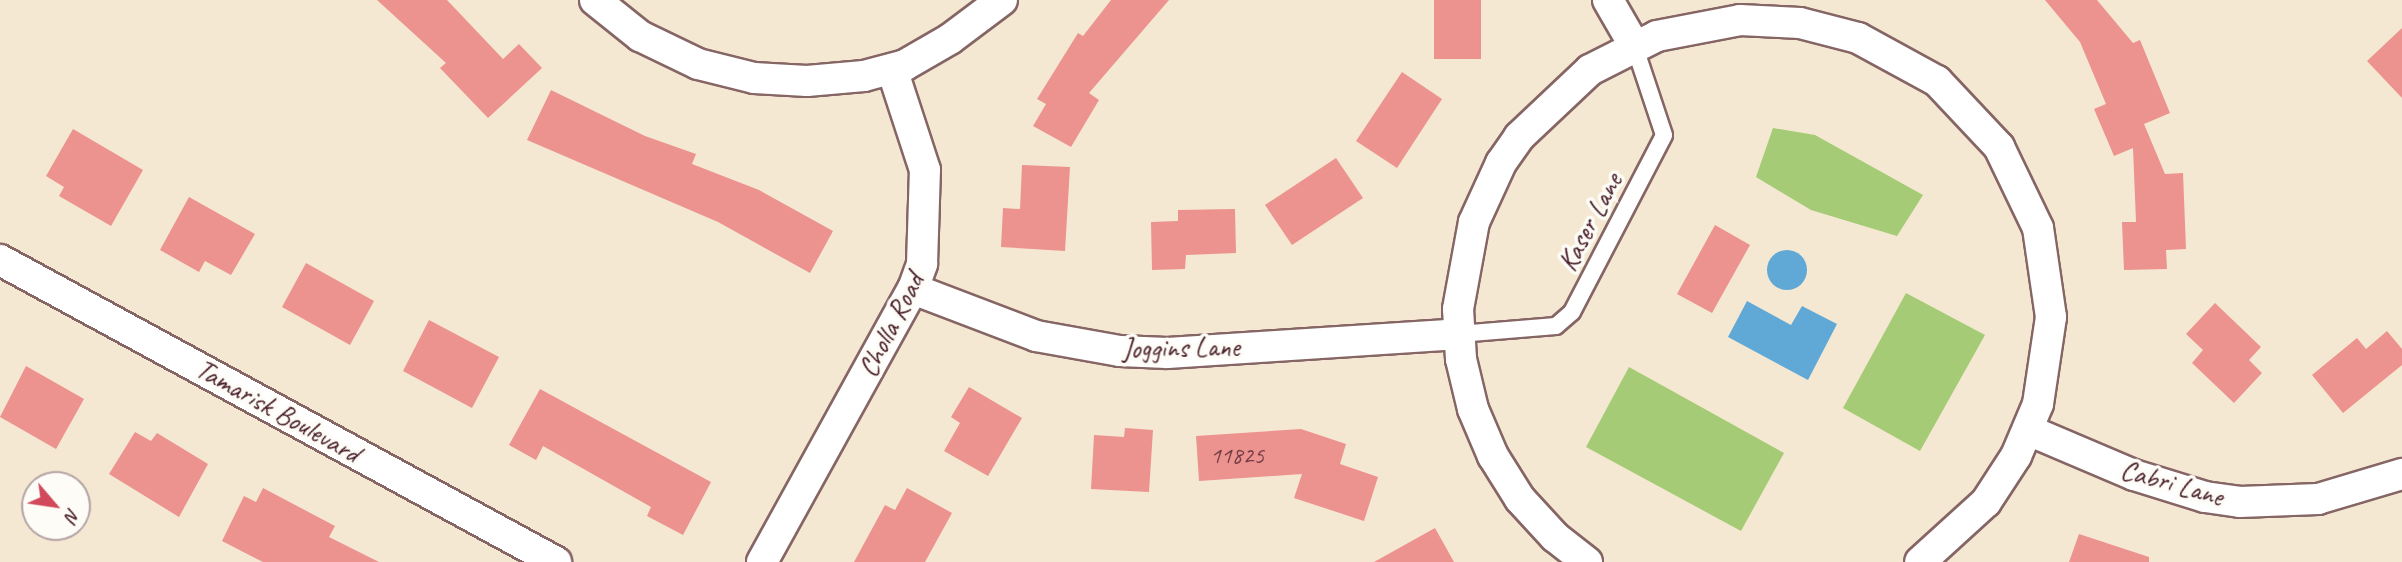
<!DOCTYPE html>
<style>
body{margin:0}
#map{position:relative;width:2402px;height:562px;overflow:hidden;background:#f5e8d2;font-family:Caveat,sans-serif}
div>[style]{position:absolute}
.green>*{inset:0;background:#a5cb76}
.water>*{inset:0;background:#60a9d7}
.round{border-radius:50%}
.building>*{inset:0;background:#ec928f}
.roads{filter:drop-shadow(2px 0 #866565) drop-shadow(-2px 0 #866565) drop-shadow(0 2px #866565) drop-shadow(0 -2px #866565)}
.service>*{height:16px;margin:-8px;padding:0 8px;transform-origin:8px;border-radius:8px;background:#fff}
.minor>*{height:30px;margin:-15px;padding:0 15px;transform-origin:15px;border-radius:15px;background:#fff}
span{translate:-50% -50%;white-space:nowrap;text-align:center;line-height:1.15;-webkit-text-stroke:7px #fdfcf7;paint-order:stroke}
.number-label{font-size:24px;color:#723c44}
.number-label span{-webkit-text-stroke-width:0}
.street-label{font-size:28px;color:#4a1f2b}
.north{position:absolute;left:21px;top:471px;width:70px;height:70px;box-sizing:border-box;background:#fdfcf7;border:2px solid #b5a4a5;border-radius:50%;rotate:119deg;font-size:19px;font-weight:700;line-height:28px;text-align:center;color:#4a1f2b}
.north::after{content:'';display:block;margin:auto;width:24px;height:32px;background:#d1495b;clip-path:polygon(50% 0,100% 100%,50% 72%,0 100%)}
</style>
<div id="map">
<div class="green">
<i style="clip-path:polygon(1773px 128px,1815px 135px,1923px 195px,1897px 236px,1811px 210px,1756px 177px)"></i>
<i style="clip-path:polygon(1906px 293px,1985px 335px,1920px 451px,1843px 408px)"></i>
<i style="clip-path:polygon(1629px 367px,1784px 453px,1741px 531px,1586px 447px)"></i>
</div>
<div class="water">
<i class="round" style="left:1767px;top:250px;width:40px;height:40px"></i>
<i style="clip-path:polygon(1747px 301px,1791px 325px,1802px 306px,1837px 324px,1808px 380px,1728px 337px)"></i>
</div>
<div class="building">
<i style="clip-path:polygon(377px 0,447px 0,503px 59px,519px 44px,542px 68px,488px 118px,440px 68px,446px 63px)"></i>
<i style="clip-path:polygon(1111px 0,1169px 0,1089px 93px,1099px 100px,1071px 147px,1033px 126px,1046px 104px,1037px 99px,1078px 33px,1083px 36px)"></i>
<i style="clip-path:polygon(1434px 0,1481px 0,1481px 59px,1434px 59px)"></i>
<i style="clip-path:polygon(2045px 0,2097px 0,2133px 43px,2140px 40px,2170px 113px,2144px 124px,2165px 174px,2183px 173px,2186px 249px,2166px 250px,2167px 269px,2124px 270px,2122px 222px,2136px 222px,2133px 148px,2114px 156px,2094px 109px,2106px 104px,2080px 42px)"></i>
<i style="clip-path:polygon(2402px 28px,2402px 98px,2367px 61px)"></i>
<i style="clip-path:polygon(1402px 72px,1442px 99px,1397px 168px,1356px 141px)"></i>
<i style="clip-path:polygon(551px 90px,645px 136px,696px 154px,692px 164px,759px 190px,833px 231px,810px 273px,718px 222px,527px 140px)"></i>
<i style="clip-path:polygon(73px 129px,143px 170px,111px 226px,59px 196px,64px 187px,46px 176px)"></i>
<i style="clip-path:polygon(1336px 158px,1363px 198px,1292px 245px,1265px 205px)"></i>
<i style="clip-path:polygon(1022px 165px,1070px 167px,1065px 251px,1001px 247px,1003px 208px,1020px 209px)"></i>
<i style="clip-path:polygon(189px 197px,255px 234px,231px 275px,205px 261px,199px 272px,160px 250px)"></i>
<i style="clip-path:polygon(1235px 209px,1236px 253px,1186px 255px,1185px 269px,1152px 270px,1151px 222px,1178px 221px,1178px 210px)"></i>
<i style="clip-path:polygon(1715px 225px,1750px 245px,1712px 313px,1677px 294px)"></i>
<i style="clip-path:polygon(306px 263px,374px 301px,350px 345px,282px 307px)"></i>
<i style="clip-path:polygon(2215px 303px,2261px 347px,2249px 360px,2262px 373px,2234px 403px,2192px 363px,2203px 350px,2186px 334px)"></i>
<i style="clip-path:polygon(429px 320px,499px 357px,472px 408px,403px 371px)"></i>
<i style="clip-path:polygon(2387px 331px,2402px 349px,2402px 365px,2343px 413px,2312px 375px,2357px 338px,2366px 349px)"></i>
<i style="clip-path:polygon(26px 366px,84px 399px,56px 449px,0 417px)"></i>
<i style="clip-path:polygon(969px 387px,1022px 418px,988px 476px,944px 451px,960px 423px,951px 417px)"></i>
<i style="clip-path:polygon(540px 389px,711px 482px,683px 535px,647px 516px,651px 507px,543px 446px,536px 460px,509px 445px)"></i>
<i style="clip-path:polygon(1125px 428px,1153px 430px,1149px 492px,1091px 489px,1094px 435px,1124px 437px)"></i>
<i style="clip-path:polygon(1301px 429px,1346px 444px,1340px 464px,1378px 477px,1364px 521px,1294px 498px,1302px 474px,1199px 481px,1196px 436px)"></i>
<i style="clip-path:polygon(135px 432px,151px 441px,157px 433px,208px 464px,179px 517px,109px 474px)"></i>
<i style="clip-path:polygon(263px 488px,335px 526px,329px 537px,379px 562px,263px 562px,222px 541px,244px 496px,256px 502px)"></i>
<i style="clip-path:polygon(907px 488px,952px 513px,925px 562px,854px 562px,885px 505px,895px 510px)"></i>
<i style="clip-path:polygon(1435px 528px,1454px 562px,1374px 562px)"></i>
<i style="clip-path:polygon(2079px 534px,2149px 557px,2149px 562px,2069px 562px)"></i>
</div>
<div class="roads">
<div class="service">
<i style="left:1459px;top:334px;width:97px;rotate:-4.7deg"></i>
<i style="left:1556px;top:326px;width:21px;rotate:-41deg"></i>
<i style="left:1572px;top:312px;width:199px;rotate:-62.5deg"></i>
<i style="left:1664px;top:135px;width:95px;rotate:-108.4deg"></i>
</div>
<div class="minor">
<i style="left:595px;top:0;width:58px;rotate:38.7deg"></i>
<i style="left:640px;top:36px;width:64px;rotate:25.8deg"></i>
<i style="left:698px;top:64px;width:58px;rotate:14deg"></i>
<i style="left:754px;top:78px;width:53px;rotate:3.2deg"></i>
<i style="left:807px;top:81px;width:57px;rotate:-5deg"></i>
<i style="left:864px;top:76px;width:42px;rotate:-15deg"></i>
<i style="left:905px;top:65px;width:52px;rotate:-30deg"></i>
<i style="left:950px;top:39px;width:65px;rotate:-36.9deg"></i>
<i style="left:1608px;top:0;width:52px;rotate:60deg"></i>
<i style="left:0;top:260px;width:633px;rotate:28.51deg"></i>
<i style="left:913px;top:289px;width:132px;rotate:20.9deg"></i>
<i style="left:1036px;top:336px;width:85px;rotate:10.1deg"></i>
<i style="left:1120px;top:351px;width:47px;rotate:2.4deg"></i>
<i style="left:1167px;top:353px;width:293px;rotate:-3.7deg"></i>
<i style="left:2028px;top:430px;width:115px;rotate:23deg"></i>
<i style="left:2134px;top:475px;width:74px;rotate:17.2deg"></i>
<i style="left:2205px;top:497px;width:35px;rotate:8deg"></i>
<i style="left:2240px;top:502px;width:78px;rotate:-2.2deg"></i>
<i style="left:2318px;top:499px;width:88px;rotate:-16.6deg"></i>
<i style="left:762px;top:562px;width:312px;rotate:-61.1deg"></i>
<i style="left:913px;top:289px;width:27px;rotate:-70deg"></i>
<i style="left:922px;top:264px;width:94px;rotate:-88.2deg"></i>
<i style="left:925px;top:170px;width:106px;rotate:-108.1deg"></i>
<i style="left:1587px;top:562px;width:41px;rotate:-142deg"></i>
<i style="left:1555px;top:537px;width:52px;rotate:-132.6deg"></i>
<i style="left:1520px;top:499px;width:51px;rotate:-122.1deg"></i>
<i style="left:1493px;top:456px;width:51px;rotate:-113.1deg"></i>
<i style="left:1473px;top:409px;width:51px;rotate:-103.5deg"></i>
<i style="left:1461px;top:359px;width:50px;rotate:-93.4deg"></i>
<i style="left:1458px;top:309px;width:88px;rotate:-79.6deg"></i>
<i style="left:1474px;top:222px;width:65px;rotate:-65.4deg"></i>
<i style="left:1501px;top:163px;width:32px;rotate:-55deg"></i>
<i style="left:1519px;top:137px;width:98px;rotate:-43.3deg"></i>
<i style="left:1590px;top:70px;width:75px;rotate:-26.9deg"></i>
<i style="left:1657px;top:36px;width:85px;rotate:-10.9deg"></i>
<i style="left:1740px;top:20px;width:60px;rotate:2.9deg"></i>
<i style="left:1800px;top:23px;width:60px;rotate:14.5deg"></i>
<i style="left:1858px;top:38px;width:90px;rotate:28.6deg"></i>
<i style="left:1937px;top:81px;width:91px;rotate:46.8deg"></i>
<i style="left:1999px;top:147px;width:90px;rotate:64.3deg"></i>
<i style="left:2038px;top:228px;width:90px;rotate:81.7deg"></i>
<i style="left:2051px;top:317px;width:88px;rotate:98.5deg"></i>
<i style="left:2038px;top:404px;width:56px;rotate:112.9deg"></i>
<i style="left:2016px;top:456px;width:55px;rotate:123.1deg"></i>
<i style="left:1986px;top:502px;width:89px;rotate:137.7deg"></i>
</div>
</div>
<div class="number-label">
<span style="left:1237px;top:456px">11825</span>
</div>
<div class="street-label">
<span style="left:1590px;top:222px;rotate:-62deg">Kaser Lane</span>
<span style="left:891px;top:325px;rotate:-63deg">Cholla Road</span>
<span style="left:1181px;top:348px;rotate:-1deg">Joggins Lane</span>
<span style="left:278px;top:411px;rotate:29deg">Tamarisk Boulevard</span>
<span style="left:2172px;top:483px;rotate:16deg">Cabri Lane</span>
</div>
<div class="north">N</div>
</div>
